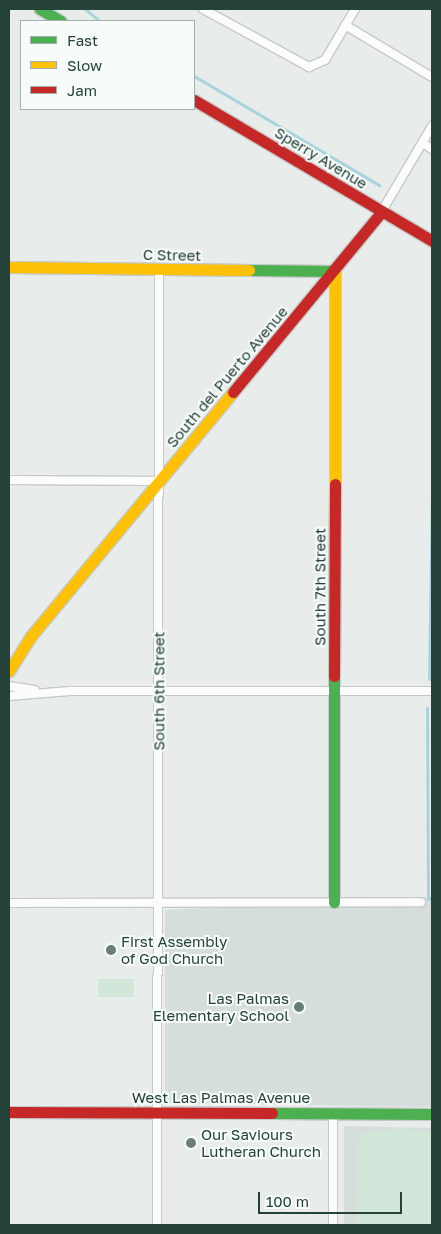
<!DOCTYPE html>
<style>
body{margin:0}
#map{position:relative;width:441px;height:1234px;overflow:hidden;background:#e8edeb;font-family:"Golos Text",sans-serif}
div>[style]{position:absolute}
.built>*{inset:0;background:#d6dedb}
.green>*{inset:0;background:#d1e6d8}
.stream>*{height:3px;margin:-1.5px;padding:0 1.5px;transform-origin:1.5px;border-radius:1.5px;background:#a9d4db}
.roads{filter:drop-shadow(1px 0 #c5cac8) drop-shadow(-1px 0 #c5cac8) drop-shadow(0 1px #c5cac8) drop-shadow(0 -1px #c5cac8)}
.street>*{height:8px;margin:-4px;padding:0 4px;transform-origin:4px;border-radius:4px;background:#fcfcfc}
.fast>*{height:11px;margin:-5.5px;padding:0 5.5px;transform-origin:5.5px;border-radius:5.5px;background:#4caf50}
.slow>*{height:11px;margin:-5.5px;padding:0 5.5px;transform-origin:5.5px;border-radius:5.5px;background:#ffc107}
.jam>*{height:11px;margin:-5.5px;padding:0 5.5px;transform-origin:5.5px;border-radius:5.5px;background:#c62828}
.dots>*{width:14px;height:14px;translate:-50% -50%;box-sizing:border-box;border:2px solid #f7fbf9;border-radius:50%}
span{translate:-50% -50%;white-space:nowrap;text-align:center;line-height:1.15;-webkit-text-stroke:4px #f7fbf9;paint-order:stroke}
.street-label{font-size:15px;color:#24423a}
.poi-label{font-size:15px;color:#24423a}
.left{translate:0 -50%;text-align:left}
.right{translate:-100% -50%;text-align:right}
.frame{position:absolute;inset:0;border:10px solid #24423a;pointer-events:none}
.legend{position:absolute;left:20px;top:20px;width:175px;height:90px;box-sizing:border-box;background:#f7fbf9;border:1px solid #a3b1ad;margin:0;padding:6px 9px;list-style:none;font-size:15px;color:#24423a}
.legend li{display:flex;align-items:center;gap:10px;height:25px}
.legend b{width:25px;border:1px solid #a3b1ad}
.scale{position:absolute;left:258px;top:1192px;width:144px;height:22px;box-sizing:border-box;border:2px solid #24423a;border-top:0;padding-left:6px;font-size:15px;line-height:18px;white-space:nowrap;color:#24423a;-webkit-text-stroke:4px #f7fbf9;paint-order:stroke}
</style>
<div id="map">
<div class="built">
<i style="clip-path:polygon(432px 897px,432px 1107px,165px 1103px,165px 910px)"></i>
<i style="clip-path:polygon(344px 1126px,432px 1128px,432px 1225px,344px 1225px)"></i>
</div>
<div class="green">
<i style="clip-path:polygon(98px 979px,134px 979px,134px 997px,98px 997px)"></i>
<i style="clip-path:polygon(405px 1128px,432px 1134px,432px 1225px,355px 1225px,359px 1133px)"></i>
</div>
<div class="stream">
<i style="left:85px;top:9px;width:19px;rotate:39deg"></i>
<i style="left:194px;top:76px;width:215px;rotate:30.5deg"></i>
<i style="left:429px;top:679px;width:191px;rotate:-89.1deg"></i>
<i style="left:427px;top:708px;width:191px;rotate:89.7deg"></i>
<i style="left:428px;top:899px;width:4px;rotate:-14deg"></i>
</div>
<div class="roads">
<div class="street">
<i style="left:203px;top:9px;width:121px;rotate:28.7deg"></i>
<i style="left:309px;top:67px;width:17px;rotate:-24deg"></i>
<i style="left:325px;top:60px;width:59px;rotate:-59.5deg"></i>
<i style="left:345px;top:25px;width:101px;rotate:30.9deg"></i>
<i style="left:423px;top:143px;width:11px;rotate:34deg"></i>
<i style="left:382px;top:211px;width:99px;rotate:-59.5deg"></i>
<i style="left:9px;top:480px;width:151px;rotate:0.4deg"></i>
<i style="left:9px;top:686px;width:26px;rotate:9deg"></i>
<i style="left:9px;top:696px;width:61px;rotate:-4.7deg"></i>
<i style="left:70px;top:691px;width:362px"></i>
<i style="left:9px;top:903px;width:412px;rotate:-0.1deg"></i>
<i style="left:333px;top:1113px;width:112px;rotate:90deg"></i>
<i style="left:157px;top:1225px;width:955px;rotate:-89.88deg"></i>
</div>
<div class="fast">
<i style="left:40px;top:9px;width:24px;rotate:30deg"></i>
<i style="left:249px;top:270px;width:86px;rotate:0.7deg"></i>
<i style="left:334px;top:902px;width:226px;rotate:-90deg"></i>
<i style="left:272px;top:1113px;width:160px;rotate:0.4deg"></i>
</div>
<div class="slow">
<i style="left:9px;top:267px;width:240px;rotate:0.7deg"></i>
<i style="left:335px;top:484px;width:213px;rotate:-90deg"></i>
<i style="left:9px;top:671px;width:41px;rotate:-57.8deg"></i>
<i style="left:31px;top:636px;width:317px;rotate:-50.4deg"></i>
</div>
<div class="jam">
<i style="left:194px;top:100px;width:277px;rotate:30.6deg"></i>
<i style="left:233px;top:392px;width:234px;rotate:-50.5deg"></i>
<i style="left:334px;top:676px;width:192px;rotate:-89.7deg"></i>
<i style="left:9px;top:1112px;width:263px;rotate:0.2deg"></i>
</div>
</div>
<div class="dots">
<i style="left:111px;top:950px;background:#697e78"></i>
<i style="left:299px;top:1007px;background:#697e78"></i>
<i style="left:191px;top:1143px;background:#697e78"></i>
</div>
<div class="street-label">
<span style="left:321px;top:158px;rotate:31deg">Sperry Avenue</span>
<span style="left:172px;top:255px;rotate:1deg">C Street</span>
<span style="left:227px;top:377px;rotate:-50deg">South del Puerto Avenue</span>
<span style="left:320px;top:587px;rotate:-90deg">South 7th Street</span>
<span style="left:159px;top:691px;rotate:-90deg">South 6th Street</span>
<span style="left:221px;top:1098px">West Las Palmas Avenue</span>
</div>
<div class="poi-label">
<span class="left" style="left:121px;top:950px">First Assembly<br>of God Church</span>
<span class="right" style="left:289px;top:1007px">Las Palmas<br>Elementary School</span>
<span class="left" style="left:201px;top:1143px">Our Saviours<br>Lutheran Church</span>
</div>
<div class="frame"></div>
<ul class="legend">
<li><b style="height:6px;background:#4caf50"></b>Fast</li>
<li><b style="height:6px;background:#ffc107"></b>Slow</li>
<li><b style="height:6px;background:#c62828"></b>Jam</li>
</ul>
<div class="scale">100 m</div>
</div>
